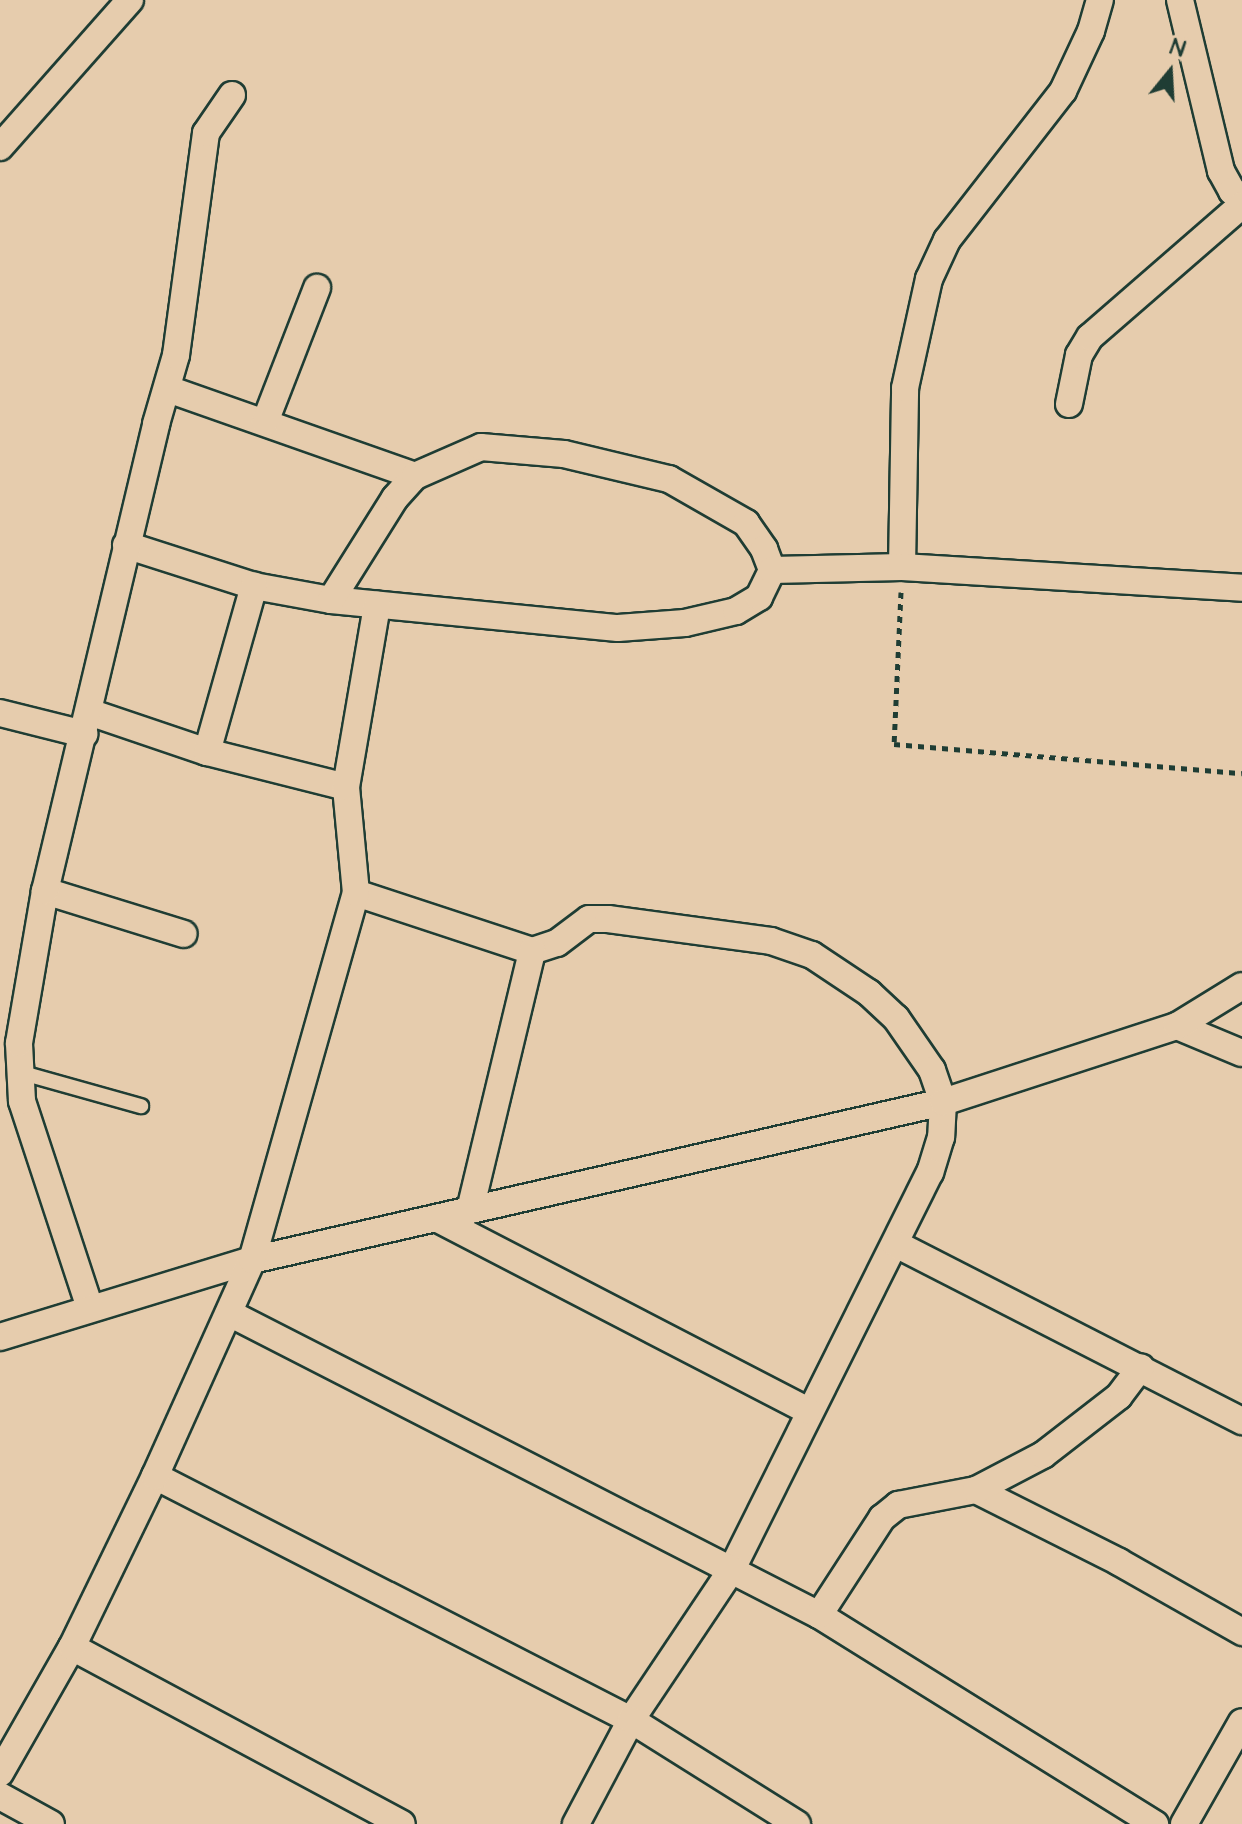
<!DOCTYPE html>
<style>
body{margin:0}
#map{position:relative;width:1242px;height:1824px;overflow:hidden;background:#e6ccad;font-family:"Architects Daughter",sans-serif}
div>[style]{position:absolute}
.path>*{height:5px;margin-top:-2.5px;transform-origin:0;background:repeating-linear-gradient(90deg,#1f3d34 0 6px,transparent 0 12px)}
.roads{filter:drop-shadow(2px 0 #1f3d34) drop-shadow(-2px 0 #1f3d34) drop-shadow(0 2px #1f3d34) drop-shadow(0 -2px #1f3d34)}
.service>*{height:14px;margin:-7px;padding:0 7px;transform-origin:7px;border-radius:7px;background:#e6ccad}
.minor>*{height:26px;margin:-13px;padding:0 13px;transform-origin:13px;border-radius:13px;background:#e6ccad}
span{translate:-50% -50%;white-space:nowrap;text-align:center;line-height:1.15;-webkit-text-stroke:6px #e6ccad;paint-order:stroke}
.north{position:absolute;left:1130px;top:32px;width:80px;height:80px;-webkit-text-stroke:6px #e6ccad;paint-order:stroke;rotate:18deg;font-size:22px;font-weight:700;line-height:32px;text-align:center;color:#1f3d34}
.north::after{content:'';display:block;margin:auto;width:28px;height:36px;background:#1f3d34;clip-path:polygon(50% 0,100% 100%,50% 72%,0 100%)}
</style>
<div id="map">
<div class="path">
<i style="left:901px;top:592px;width:152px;rotate:92.6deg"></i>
<i style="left:894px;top:744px;width:349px;rotate:4.8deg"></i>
</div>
<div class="roads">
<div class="service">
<i style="left:19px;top:1072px;width:127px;rotate:15.6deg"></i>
</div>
<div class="minor">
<i style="left:1180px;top:0;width:176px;rotate:76.5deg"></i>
<i style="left:1221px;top:171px;width:23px;rotate:61deg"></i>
<i style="left:1232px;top:191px;width:12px;rotate:31deg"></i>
<i style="left:0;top:147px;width:196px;rotate:-48.5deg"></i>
<i style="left:168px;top:389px;width:262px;rotate:19.4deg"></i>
<i style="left:1069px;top:404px;width:50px;rotate:-78.5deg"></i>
<i style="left:1079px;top:355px;width:21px;rotate:-59deg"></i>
<i style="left:1090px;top:337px;width:201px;rotate:-41deg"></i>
<i style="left:265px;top:422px;width:144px;rotate:-68.8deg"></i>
<i style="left:126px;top:545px;width:134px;rotate:17.8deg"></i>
<i style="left:254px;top:586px;width:78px;rotate:10.3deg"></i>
<i style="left:331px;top:600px;width:288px;rotate:5.6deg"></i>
<i style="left:618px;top:628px;width:67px;rotate:-4.3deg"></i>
<i style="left:685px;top:623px;width:52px;rotate:-13.2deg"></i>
<i style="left:736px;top:611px;width:27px;rotate:-31deg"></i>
<i style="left:759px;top:597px;width:30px;rotate:-64deg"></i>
<i style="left:902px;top:567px;width:179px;rotate:-89deg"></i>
<i style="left:905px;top:388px;width:112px;rotate:-77.6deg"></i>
<i style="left:929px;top:279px;width:43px;rotate:-65.2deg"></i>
<i style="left:947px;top:240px;width:189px;rotate:-52.1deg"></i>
<i style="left:1063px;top:91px;width:66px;rotate:-65deg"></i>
<i style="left:1091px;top:31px;width:32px;rotate:-74deg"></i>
<i style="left:331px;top:600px;width:120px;rotate:-57.9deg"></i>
<i style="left:395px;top:498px;width:30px;rotate:-48deg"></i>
<i style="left:415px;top:476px;width:72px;rotate:-23.7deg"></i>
<i style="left:481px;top:447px;width:83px;rotate:4.8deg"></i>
<i style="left:564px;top:454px;width:108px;rotate:13.4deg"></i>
<i style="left:669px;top:479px;width:89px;rotate:29.7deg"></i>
<i style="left:746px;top:523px;width:32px;rotate:55deg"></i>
<i style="left:764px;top:549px;width:22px;rotate:69deg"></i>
<i style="left:772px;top:570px;width:130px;rotate:-1.3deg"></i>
<i style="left:902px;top:567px;width:341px;rotate:3.5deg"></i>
<i style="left:89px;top:712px;width:125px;rotate:18.7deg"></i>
<i style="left:207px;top:752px;width:143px;rotate:14.1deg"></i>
<i style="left:0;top:713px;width:87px;rotate:14deg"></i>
<i style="left:207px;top:752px;width:173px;rotate:-74.2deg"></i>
<i style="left:45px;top:891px;width:145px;rotate:17.2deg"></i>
<i style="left:356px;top:893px;width:185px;rotate:18.2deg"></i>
<i style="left:532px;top:951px;width:26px;rotate:-18deg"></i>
<i style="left:557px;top:943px;width:40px;rotate:-37deg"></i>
<i style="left:589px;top:919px;width:19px"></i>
<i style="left:608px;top:919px;width:164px;rotate:7.7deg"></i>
<i style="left:771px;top:941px;width:43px;rotate:18.9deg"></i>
<i style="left:812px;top:955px;width:69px;rotate:33.7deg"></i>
<i style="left:869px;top:993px;width:37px;rotate:43deg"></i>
<i style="left:896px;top:1018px;width:63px;rotate:55.3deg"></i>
<i style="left:932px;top:1070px;width:34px;rotate:71deg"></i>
<i style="left:943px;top:1102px;width:35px;rotate:93deg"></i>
<i style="left:941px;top:1137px;width:37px;rotate:107deg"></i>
<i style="left:930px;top:1172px;width:444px;rotate:116.5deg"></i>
<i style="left:732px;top:1569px;width:182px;rotate:123.8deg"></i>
<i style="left:631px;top:1720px;width:118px;rotate:117.9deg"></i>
<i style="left:1177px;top:1026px;width:70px;rotate:22.6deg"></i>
<i style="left:470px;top:1210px;width:266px;rotate:-76.5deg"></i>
<i style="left:436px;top:1218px;width:419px;rotate:27.4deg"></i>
<i style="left:896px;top:1244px;width:389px;rotate:27.1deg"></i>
<i style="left:90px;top:1308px;width:218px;rotate:-108.2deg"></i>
<i style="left:22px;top:1101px;width:58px;rotate:-93deg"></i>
<i style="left:19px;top:1043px;width:154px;rotate:-80.3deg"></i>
<i style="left:45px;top:891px;width:480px;rotate:-76.6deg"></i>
<i style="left:156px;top:424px;width:72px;rotate:-73.8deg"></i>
<i style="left:176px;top:355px;width:224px;rotate:-82.3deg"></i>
<i style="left:206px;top:133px;width:46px;rotate:-55.6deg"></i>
<i style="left:229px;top:1313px;width:663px;rotate:27.11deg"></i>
<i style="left:819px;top:1615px;width:396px;rotate:31.9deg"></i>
<i style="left:0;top:1337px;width:264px;rotate:-17deg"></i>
<i style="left:252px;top:1260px;width:709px;rotate:-12.88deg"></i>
<i style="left:943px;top:1102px;width:246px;rotate:-18deg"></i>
<i style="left:1177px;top:1026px;width:76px;rotate:-31.6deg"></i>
<i style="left:155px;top:1476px;width:535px;rotate:27.14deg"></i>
<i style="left:631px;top:1720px;width:196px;rotate:32.1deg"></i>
<i style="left:976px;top:1490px;width:160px;rotate:26.7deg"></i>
<i style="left:1119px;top:1562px;width:142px;rotate:29.6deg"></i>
<i style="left:819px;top:1615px;width:116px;rotate:-57deg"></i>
<i style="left:882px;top:1518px;width:21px;rotate:-39deg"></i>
<i style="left:898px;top:1505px;width:79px;rotate:-10.9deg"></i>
<i style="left:976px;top:1490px;width:76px;rotate:-27.6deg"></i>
<i style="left:1043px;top:1455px;width:96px;rotate:-37.8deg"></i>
<i style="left:1119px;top:1396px;width:36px;rotate:-53deg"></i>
<i style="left:72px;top:1647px;width:374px;rotate:28.2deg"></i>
<i style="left:0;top:1773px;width:145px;rotate:-60.3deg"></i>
<i style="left:72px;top:1647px;width:190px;rotate:-64.1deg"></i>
<i style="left:155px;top:1476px;width:237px;rotate:-65.8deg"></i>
<i style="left:252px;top:1260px;width:381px;rotate:-74.2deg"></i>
<i style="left:356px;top:893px;width:106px;rotate:-95.4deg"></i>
<i style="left:346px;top:787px;width:185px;rotate:-80.3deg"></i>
<i style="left:0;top:1796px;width:58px;rotate:28.8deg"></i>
<i style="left:1184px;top:1824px;width:117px;rotate:-60.4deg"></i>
</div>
</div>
<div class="north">N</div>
</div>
